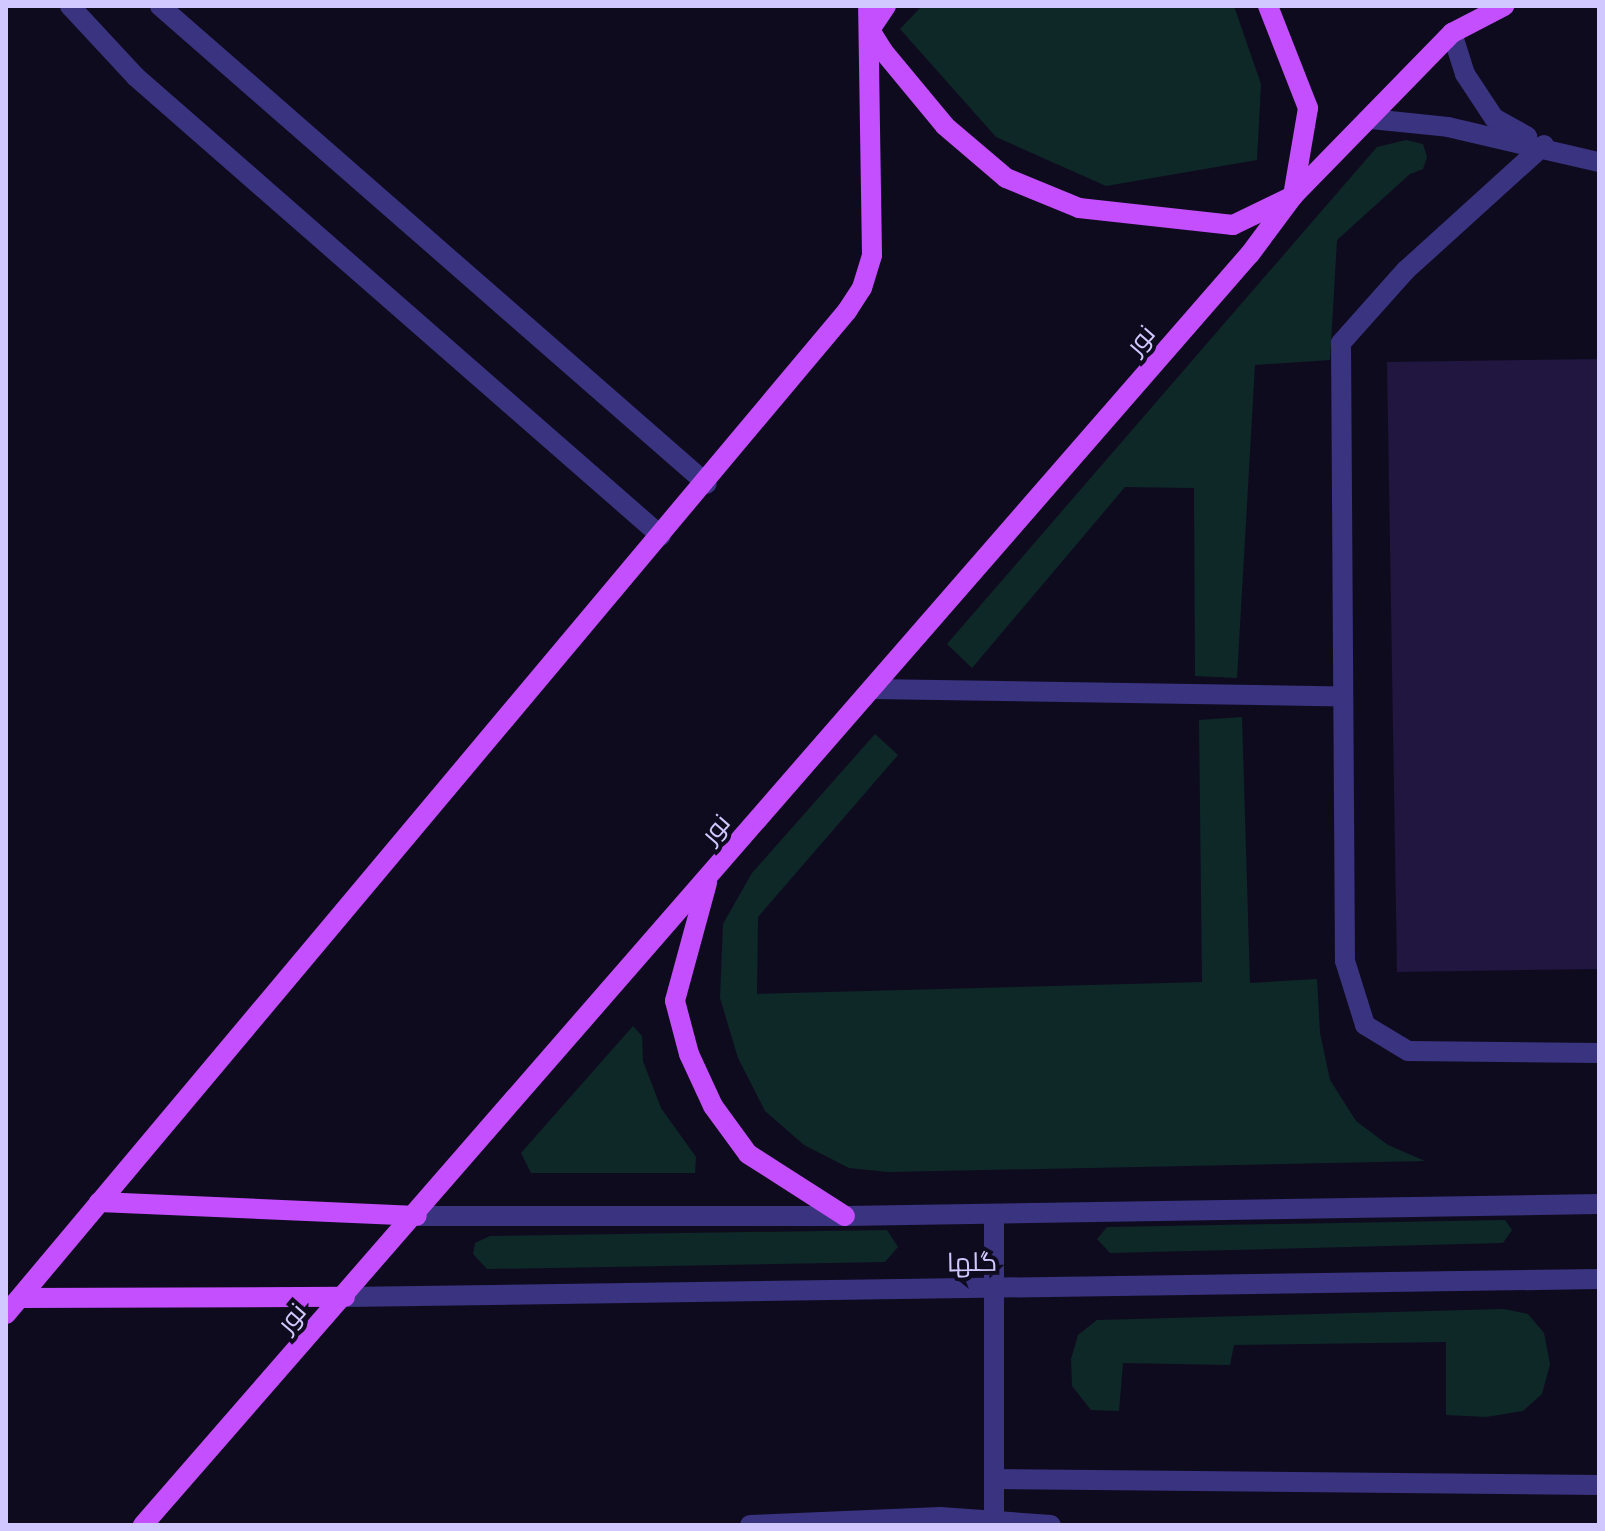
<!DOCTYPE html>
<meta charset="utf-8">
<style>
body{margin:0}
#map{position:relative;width:1605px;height:1531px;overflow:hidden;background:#0f0b1e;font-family:"Varela Round",Cairo,sans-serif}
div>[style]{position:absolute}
.green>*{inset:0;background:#0e2828}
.building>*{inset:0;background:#201640}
.minor>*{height:20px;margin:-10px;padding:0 10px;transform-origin:10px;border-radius:10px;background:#393380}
.major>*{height:20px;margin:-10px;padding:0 10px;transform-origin:10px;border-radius:10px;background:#c44fff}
span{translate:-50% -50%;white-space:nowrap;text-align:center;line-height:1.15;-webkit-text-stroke:8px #0f0b1e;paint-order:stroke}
.street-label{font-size:26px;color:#d0c8ff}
.frame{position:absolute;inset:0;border:8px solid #d0c8ff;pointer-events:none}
</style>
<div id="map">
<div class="green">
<i style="clip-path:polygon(922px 6px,1234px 6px,1261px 84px,1257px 160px,1106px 186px,996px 137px,900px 29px)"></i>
<i style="clip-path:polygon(1406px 140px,1423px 144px,1427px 157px,1423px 169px,1410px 174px,1337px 240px,1330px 360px,1255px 365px,1237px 678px,1195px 676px,1194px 488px,1125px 487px,972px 668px,947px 644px,1377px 147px)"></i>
<i style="clip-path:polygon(1242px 717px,1250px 983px,1317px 979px,1320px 1033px,1330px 1080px,1356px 1121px,1388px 1145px,1425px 1161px,888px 1172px,849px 1168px,804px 1145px,765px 1111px,738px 1058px,720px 998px,723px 924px,752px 873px,875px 734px,898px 755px,758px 917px,757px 994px,1202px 982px,1199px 720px)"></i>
<i style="clip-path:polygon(633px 1026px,642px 1036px,643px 1061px,661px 1108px,696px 1157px,695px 1173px,531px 1173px,521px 1153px)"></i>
<i style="clip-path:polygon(1505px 1220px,1512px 1230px,1503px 1243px,1110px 1253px,1097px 1239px,1107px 1227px)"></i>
<i style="clip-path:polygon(887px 1230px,898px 1247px,885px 1262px,487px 1269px,473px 1254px,475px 1243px,490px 1236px)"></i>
<i style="clip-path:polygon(1504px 1309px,1528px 1314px,1544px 1333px,1550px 1364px,1542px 1394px,1523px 1411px,1486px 1417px,1446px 1415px,1446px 1342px,1234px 1345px,1230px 1365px,1123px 1363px,1119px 1411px,1091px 1410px,1072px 1386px,1071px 1359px,1078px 1335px,1097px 1320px)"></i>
</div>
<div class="building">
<i style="clip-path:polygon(1599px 359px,1599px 969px,1397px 972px,1387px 362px)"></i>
</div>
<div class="minor">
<i style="left:70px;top:6px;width:97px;rotate:47.1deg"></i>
<i style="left:136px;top:77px;width:697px;rotate:41.16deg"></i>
<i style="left:160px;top:6px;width:726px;rotate:41.15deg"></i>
<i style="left:1452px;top:33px;width:43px;rotate:72.4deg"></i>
<i style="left:1465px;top:74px;width:53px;rotate:56.6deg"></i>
<i style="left:1494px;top:118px;width:38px;rotate:29deg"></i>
<i style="left:1371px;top:119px;width:77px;rotate:5.9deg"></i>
<i style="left:1448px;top:127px;width:155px;rotate:13.1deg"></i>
<i style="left:1544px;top:145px;width:186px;rotate:137.8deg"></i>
<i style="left:1406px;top:270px;width:98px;rotate:131.7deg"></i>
<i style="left:1341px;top:343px;width:618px;rotate:89.63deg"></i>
<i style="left:1345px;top:961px;width:67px;rotate:72.6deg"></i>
<i style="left:1365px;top:1025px;width:50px;rotate:31.2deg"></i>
<i style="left:1408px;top:1051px;width:191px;rotate:0.6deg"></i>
<i style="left:872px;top:689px;width:471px;rotate:0.9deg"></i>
<i style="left:417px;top:1216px;width:428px"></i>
<i style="left:845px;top:1216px;width:754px;rotate:-0.91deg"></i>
<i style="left:345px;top:1297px;width:1254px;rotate:-0.82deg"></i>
<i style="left:994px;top:1479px;width:605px;rotate:0.57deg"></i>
<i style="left:994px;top:1521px;width:307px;rotate:-90deg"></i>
<i style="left:750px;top:1525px;width:190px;rotate:-2.4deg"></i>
<i style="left:940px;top:1517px;width:111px;rotate:4.1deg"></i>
</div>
<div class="major">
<i style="left:886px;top:6px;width:29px;rotate:124deg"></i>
<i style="left:870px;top:30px;width:25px;rotate:58deg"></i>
<i style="left:883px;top:51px;width:97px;rotate:50.4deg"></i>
<i style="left:945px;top:126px;width:80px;rotate:40.4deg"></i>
<i style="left:1006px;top:178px;width:79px;rotate:22.3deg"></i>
<i style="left:1079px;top:208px;width:155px;rotate:6.3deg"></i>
<i style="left:1233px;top:225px;width:67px;rotate:-25.8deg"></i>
<i style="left:1293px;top:196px;width:89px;rotate:-80.3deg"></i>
<i style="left:1308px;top:108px;width:110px;rotate:-111.4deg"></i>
<i style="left:707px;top:883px;width:122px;rotate:105.2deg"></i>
<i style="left:675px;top:1001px;width:55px;rotate:75.2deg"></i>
<i style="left:689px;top:1054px;width:57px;rotate:65.2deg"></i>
<i style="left:713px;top:1106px;width:59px;rotate:53.9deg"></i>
<i style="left:748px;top:1154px;width:115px;rotate:32.6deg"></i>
<i style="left:99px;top:1202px;width:318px;rotate:2.5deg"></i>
<i style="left:20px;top:1298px;width:325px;rotate:-0.2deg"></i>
<i style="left:6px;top:1314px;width:1309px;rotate:-50.02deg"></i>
<i style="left:847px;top:311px;width:27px;rotate:-57deg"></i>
<i style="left:862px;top:288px;width:34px;rotate:-73deg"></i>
<i style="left:872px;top:255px;width:249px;rotate:-90.9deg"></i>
<i style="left:143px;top:1525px;width:1685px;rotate:-48.95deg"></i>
<i style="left:1250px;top:254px;width:72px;rotate:-53.4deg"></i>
<i style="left:1293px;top:196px;width:228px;rotate:-45.7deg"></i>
<i style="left:1452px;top:33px;width:59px;rotate:-27.4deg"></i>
</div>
<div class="street-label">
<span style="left:1141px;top:340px;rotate:-49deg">نور</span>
<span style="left:716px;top:829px;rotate:-49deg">نور</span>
<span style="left:972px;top:1263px;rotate:-1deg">گلها</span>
<span style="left:292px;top:1318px;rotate:-49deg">نور</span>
</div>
<div class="frame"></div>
</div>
